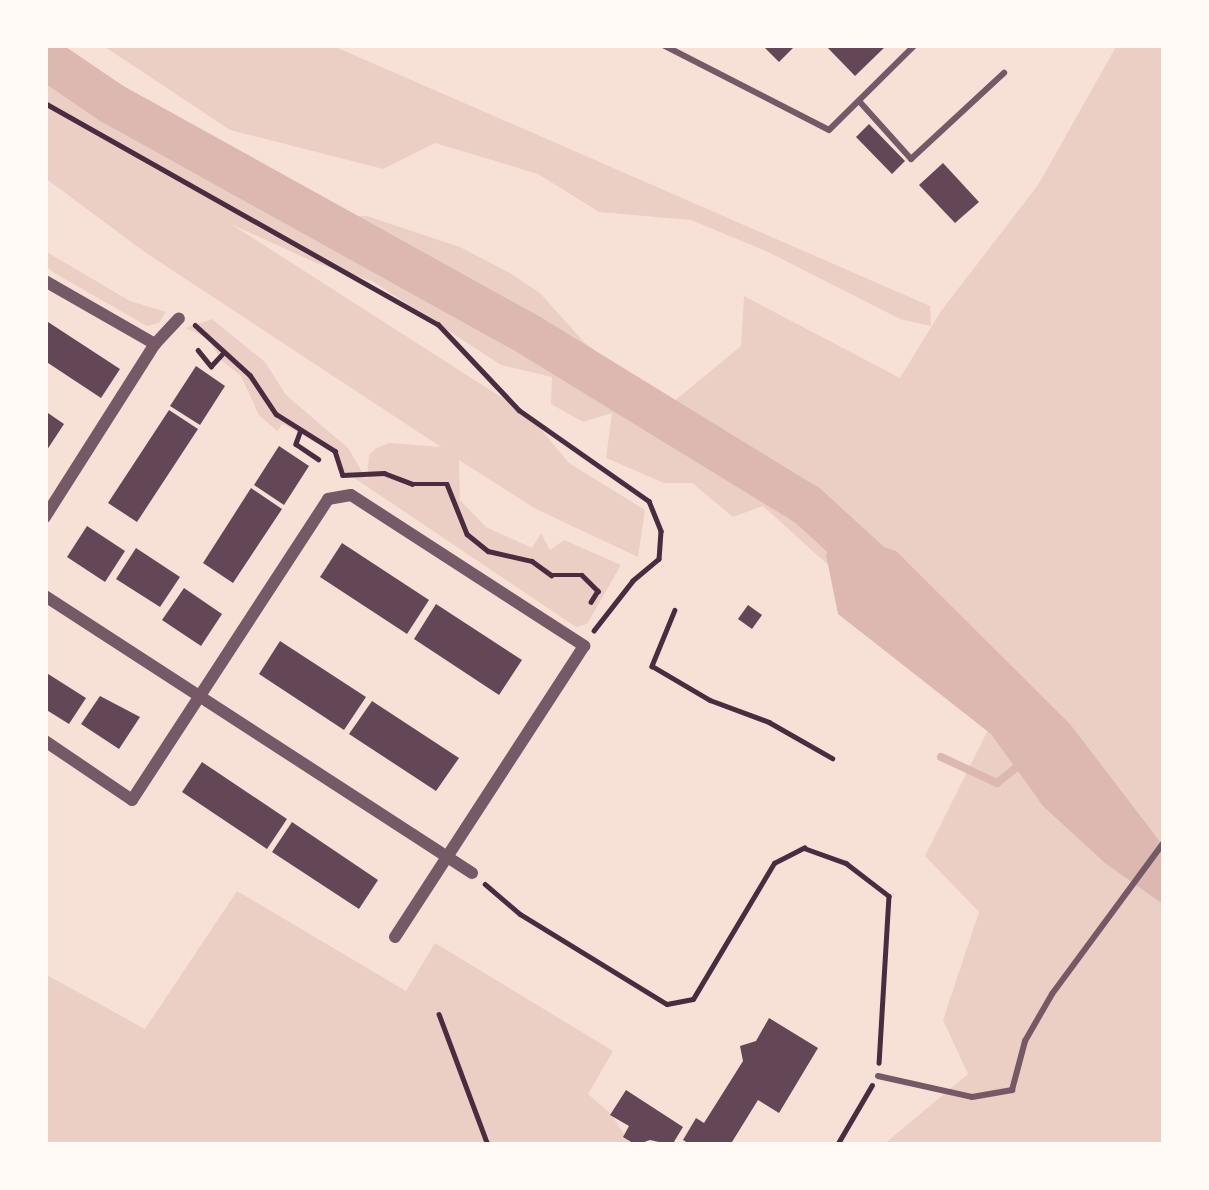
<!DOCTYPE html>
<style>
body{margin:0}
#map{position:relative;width:1209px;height:1190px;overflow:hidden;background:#f7e1d7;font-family:Helvetica,sans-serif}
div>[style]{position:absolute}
.green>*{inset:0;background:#ebcfc5}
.water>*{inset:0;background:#dcb8b0}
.stream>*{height:8px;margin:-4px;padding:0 4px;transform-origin:4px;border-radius:4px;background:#dcb8b0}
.river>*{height:42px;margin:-21px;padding:0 21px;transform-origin:21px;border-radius:21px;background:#dcb8b0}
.building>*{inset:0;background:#644757}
.path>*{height:4.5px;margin:-2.25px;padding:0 2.25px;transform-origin:2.25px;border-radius:2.25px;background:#4a2c40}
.service>*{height:6px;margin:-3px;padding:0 3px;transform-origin:3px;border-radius:3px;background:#755966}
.minor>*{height:12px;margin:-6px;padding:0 6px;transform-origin:6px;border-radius:6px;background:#755966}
span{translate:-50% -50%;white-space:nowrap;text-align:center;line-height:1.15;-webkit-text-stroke:10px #fffaf5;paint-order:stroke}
.frame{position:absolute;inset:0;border:48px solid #fffaf5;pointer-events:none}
</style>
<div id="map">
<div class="green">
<i style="clip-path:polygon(102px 45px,331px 45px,930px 306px,931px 326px,900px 319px,768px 252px,691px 220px,599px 212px,538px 174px,435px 143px,383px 169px,230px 130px)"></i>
<i style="clip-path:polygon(1117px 45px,1164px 45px,1164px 1145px,883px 1145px,968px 1074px,943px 1020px,979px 912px,925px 856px,995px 716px,763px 506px,733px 517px,692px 483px,664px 483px,606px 458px,612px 413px,583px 422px,551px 404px,552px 377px,501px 365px,372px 281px,316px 263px,231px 224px,529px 415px,569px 463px,645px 510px,638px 557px,536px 509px,459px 460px,460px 500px,486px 527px,532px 548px,541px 533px,550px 550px,564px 540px,621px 565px,587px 624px,576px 627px,341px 469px,332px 452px,283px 424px,277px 431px,259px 415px,241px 376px,221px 360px,208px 338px,185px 328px,212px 319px,265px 362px,286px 395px,348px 448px,367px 480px,369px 455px,376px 448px,390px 443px,441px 447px,146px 253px,45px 178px,45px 46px,80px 63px,224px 183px,317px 217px,367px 216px,460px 247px,510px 273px,540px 293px,584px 342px,644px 390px,673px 402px,741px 346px,744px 296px,900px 378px,941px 311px,1038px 185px)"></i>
<i style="clip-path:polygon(45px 251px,130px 301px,166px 312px,159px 323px,147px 326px,56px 274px,45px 266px)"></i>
<i style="clip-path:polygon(237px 891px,406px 991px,435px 943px,613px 1051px,588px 1094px,611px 1114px,631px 1145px,45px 1145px,45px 974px,145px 1029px)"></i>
</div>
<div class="water">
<i style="clip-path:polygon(836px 532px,896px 551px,1070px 724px,1164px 847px,1164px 905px,1105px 863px,1043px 806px,991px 734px,838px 614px,826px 555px)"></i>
</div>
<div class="stream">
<i style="left:941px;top:757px;width:62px;rotate:24.9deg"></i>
<i style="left:997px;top:783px;width:27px;rotate:-39deg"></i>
</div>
<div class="river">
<i style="left:45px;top:58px;width:80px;rotate:34.3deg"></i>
<i style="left:111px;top:103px;width:480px;rotate:29deg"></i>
<i style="left:531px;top:336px;width:324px;rotate:31.5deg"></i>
<i style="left:807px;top:505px;width:93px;rotate:42.4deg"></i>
</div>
<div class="building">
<i style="clip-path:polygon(762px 45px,796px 45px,779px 62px)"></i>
<i style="clip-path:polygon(825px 45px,887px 45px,855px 76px)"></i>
<i style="clip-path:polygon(869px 124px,905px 161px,892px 174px,856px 137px)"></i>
<i style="clip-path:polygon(943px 163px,979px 202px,955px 223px,919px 185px)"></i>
<i style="clip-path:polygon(48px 322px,120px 369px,101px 398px,45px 361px)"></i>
<i style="clip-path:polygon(196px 366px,225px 386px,200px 425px,170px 406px)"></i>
<i style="clip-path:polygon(169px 410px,198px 429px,137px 522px,108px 503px)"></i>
<i style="clip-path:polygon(45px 411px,64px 424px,45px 453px)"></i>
<i style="clip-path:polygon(279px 446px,309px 466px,284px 505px,254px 485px)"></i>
<i style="clip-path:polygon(251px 488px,282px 509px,233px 583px,203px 563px)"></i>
<i style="clip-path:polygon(87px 526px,125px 551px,105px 582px,67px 557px)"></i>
<i style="clip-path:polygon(342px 543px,429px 600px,407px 634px,320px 577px)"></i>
<i style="clip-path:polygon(136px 548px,180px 577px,160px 607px,116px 579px)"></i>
<i style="clip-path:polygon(184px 588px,222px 614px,201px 646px,162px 620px)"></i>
<i style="clip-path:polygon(436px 604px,522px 660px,499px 695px,414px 639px)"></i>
<i style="clip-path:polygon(748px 605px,762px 615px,752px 629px,738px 619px)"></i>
<i style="clip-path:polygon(280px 641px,366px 697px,344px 730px,259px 674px)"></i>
<i style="clip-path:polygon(45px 672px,86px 698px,69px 724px,45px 709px)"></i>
<i style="clip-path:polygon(100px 696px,140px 717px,119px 749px,81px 724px)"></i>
<i style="clip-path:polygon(372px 701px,459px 758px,436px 791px,349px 734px)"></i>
<i style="clip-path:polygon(202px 762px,287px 819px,267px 849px,182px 792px)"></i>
<i style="clip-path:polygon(292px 822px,378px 880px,359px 909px,272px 852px)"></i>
<i style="clip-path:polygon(769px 1018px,818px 1048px,779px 1113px,758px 1100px,732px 1142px,738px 1145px,691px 1145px,683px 1140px,696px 1118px,704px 1123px,743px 1061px,740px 1046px,756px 1041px)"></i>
<i style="clip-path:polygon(626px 1090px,683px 1127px,672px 1145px,650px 1140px,636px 1145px,623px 1137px,629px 1126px,610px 1115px)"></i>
</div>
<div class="path">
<i style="left:45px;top:103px;width:451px;rotate:29.4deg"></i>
<i style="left:438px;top:324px;width:118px;rotate:46.7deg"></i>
<i style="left:519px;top:410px;width:159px;rotate:35deg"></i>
<i style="left:649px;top:501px;width:32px;rotate:68deg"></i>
<i style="left:661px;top:531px;width:28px;rotate:94deg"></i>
<i style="left:659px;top:559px;width:34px;rotate:140deg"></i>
<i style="left:633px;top:581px;width:63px;rotate:128deg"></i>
<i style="left:195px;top:325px;width:74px;rotate:42.3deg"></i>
<i style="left:250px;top:375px;width:47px;rotate:56.3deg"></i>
<i style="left:276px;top:414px;width:70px;rotate:32.1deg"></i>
<i style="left:335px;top:451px;width:23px;rotate:72deg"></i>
<i style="left:198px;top:350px;width:21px;rotate:51deg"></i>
<i style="left:211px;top:366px;width:16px;rotate:-47deg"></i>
<i style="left:301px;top:430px;width:15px;rotate:110deg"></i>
<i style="left:296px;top:444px;width:27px;rotate:34deg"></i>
<i style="left:342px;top:475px;width:42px;rotate:-2.7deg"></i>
<i style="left:384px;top:473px;width:30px;rotate:21deg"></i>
<i style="left:412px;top:484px;width:35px"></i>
<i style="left:447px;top:484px;width:54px;rotate:68.2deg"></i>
<i style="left:467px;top:534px;width:27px;rotate:39deg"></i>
<i style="left:488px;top:551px;width:45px;rotate:12.8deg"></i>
<i style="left:532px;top:561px;width:24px;rotate:36deg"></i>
<i style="left:551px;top:575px;width:31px"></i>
<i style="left:582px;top:575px;width:23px;rotate:45deg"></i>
<i style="left:598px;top:591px;width:13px;rotate:122deg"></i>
<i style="left:675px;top:610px;width:61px;rotate:112.3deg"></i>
<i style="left:652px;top:666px;width:67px;rotate:30.4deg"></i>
<i style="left:710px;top:700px;width:63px;rotate:20.4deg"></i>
<i style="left:769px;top:722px;width:73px;rotate:29.7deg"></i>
<i style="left:485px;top:884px;width:46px;rotate:40.6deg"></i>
<i style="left:520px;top:914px;width:172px;rotate:31.5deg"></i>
<i style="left:667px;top:1004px;width:26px;rotate:-11deg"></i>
<i style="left:693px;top:999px;width:158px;rotate:-59.2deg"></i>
<i style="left:774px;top:863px;width:34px;rotate:-27deg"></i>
<i style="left:804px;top:848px;width:45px;rotate:19.7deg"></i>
<i style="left:846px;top:863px;width:54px;rotate:37.5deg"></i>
<i style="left:889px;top:896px;width:167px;rotate:93.4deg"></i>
<i style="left:439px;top:1014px;width:140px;rotate:69.5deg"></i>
<i style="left:837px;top:1145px;width:69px;rotate:-59.7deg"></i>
</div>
<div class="service">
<i style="left:663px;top:45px;width:186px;rotate:27.1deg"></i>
<i style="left:829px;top:130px;width:121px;rotate:-44.7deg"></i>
<i style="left:859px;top:101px;width:78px;rotate:48.1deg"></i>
<i style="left:911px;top:159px;width:127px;rotate:-42.8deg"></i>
<i style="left:878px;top:1076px;width:96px;rotate:12.6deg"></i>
<i style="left:972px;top:1097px;width:41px;rotate:-9.9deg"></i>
<i style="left:1012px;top:1090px;width:51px;rotate:-75.1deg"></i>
<i style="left:1025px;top:1041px;width:54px;rotate:-60.1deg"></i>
<i style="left:1052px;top:994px;width:189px;rotate:-53.6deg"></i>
</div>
<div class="minor">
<i style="left:45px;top:281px;width:127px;rotate:29.8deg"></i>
<i style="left:45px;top:517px;width:205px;rotate:-57.6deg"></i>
<i style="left:155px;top:344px;width:35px;rotate:-47deg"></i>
<i style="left:45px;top:596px;width:509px;rotate:32.97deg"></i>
<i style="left:45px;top:741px;width:105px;rotate:34.1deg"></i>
<i style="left:132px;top:800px;width:359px;rotate:-56.9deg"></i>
<i style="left:328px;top:499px;width:23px;rotate:-10deg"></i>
<i style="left:351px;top:495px;width:278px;rotate:32.9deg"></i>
<i style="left:584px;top:646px;width:347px;rotate:123deg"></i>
</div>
<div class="frame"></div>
</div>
